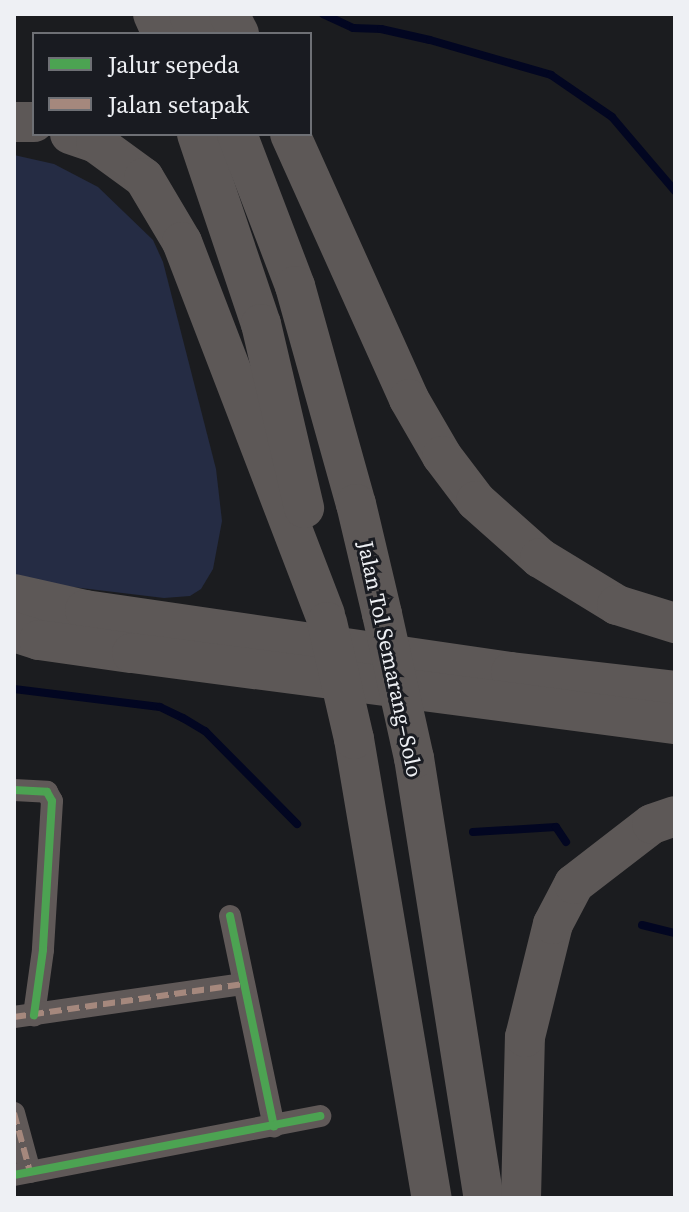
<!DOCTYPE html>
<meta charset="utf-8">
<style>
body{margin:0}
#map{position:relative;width:689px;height:1212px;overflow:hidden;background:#1b1c1f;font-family:"Source Serif 4",serif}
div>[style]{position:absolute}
.green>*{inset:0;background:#252c44}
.stream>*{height:8px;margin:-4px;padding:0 4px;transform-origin:4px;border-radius:4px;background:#020621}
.minor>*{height:22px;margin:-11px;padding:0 11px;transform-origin:11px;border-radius:11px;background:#605958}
.motorway>*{height:40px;margin:-20px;padding:0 20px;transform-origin:20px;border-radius:20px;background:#5d5857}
.motorway-bridge>*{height:40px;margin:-20px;padding:0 20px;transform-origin:20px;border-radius:20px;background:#5d5857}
.quiet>*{height:6px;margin-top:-3px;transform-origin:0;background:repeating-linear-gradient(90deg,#a5887d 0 12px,transparent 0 18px)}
.cycleway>*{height:8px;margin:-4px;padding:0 4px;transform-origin:4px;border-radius:4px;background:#4ca352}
span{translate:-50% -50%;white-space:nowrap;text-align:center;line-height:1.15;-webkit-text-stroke:6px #191b21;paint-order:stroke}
.street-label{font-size:22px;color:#eef0f4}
.frame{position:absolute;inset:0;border:16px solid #eef0f4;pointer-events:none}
.legend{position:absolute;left:32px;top:32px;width:280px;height:104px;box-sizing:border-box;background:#191b21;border:2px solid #6e7075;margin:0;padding:10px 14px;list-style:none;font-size:24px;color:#eef0f4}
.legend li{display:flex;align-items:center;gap:16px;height:40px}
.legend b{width:40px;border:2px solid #6e7075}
</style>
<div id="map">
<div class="green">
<i style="clip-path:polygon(14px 155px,54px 164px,98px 187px,153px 240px,163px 262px,216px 469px,222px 521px,213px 569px,201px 589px,190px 596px,164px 598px,14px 580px)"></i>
</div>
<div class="stream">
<i style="left:323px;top:14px;width:33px;rotate:25deg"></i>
<i style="left:353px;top:28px;width:28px;rotate:2deg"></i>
<i style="left:381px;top:29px;width:50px;rotate:12.7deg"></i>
<i style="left:430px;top:40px;width:126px;rotate:16.1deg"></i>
<i style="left:551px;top:75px;width:74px;rotate:34.5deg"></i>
<i style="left:612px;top:117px;width:97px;rotate:49.6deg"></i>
<i style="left:14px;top:689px;width:147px;rotate:7deg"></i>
<i style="left:160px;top:707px;width:25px;rotate:26deg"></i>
<i style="left:183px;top:718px;width:26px;rotate:31deg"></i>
<i style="left:205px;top:731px;width:131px;rotate:45.3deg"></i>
<i style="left:473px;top:832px;width:83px;rotate:-3.4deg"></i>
<i style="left:556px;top:827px;width:18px;rotate:56deg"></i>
<i style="left:642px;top:925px;width:34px;rotate:14deg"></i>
</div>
<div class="minor">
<i style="left:14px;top:790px;width:33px;rotate:3deg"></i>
<i style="left:47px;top:792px;width:10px;rotate:61deg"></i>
<i style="left:52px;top:801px;width:149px;rotate:93.5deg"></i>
<i style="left:43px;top:950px;width:66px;rotate:97.9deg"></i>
<i style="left:230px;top:916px;width:215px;rotate:78.2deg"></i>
<i style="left:14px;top:1017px;width:232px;rotate:-8.2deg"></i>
<i style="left:14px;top:1113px;width:61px;rotate:74.8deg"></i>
<i style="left:14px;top:1175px;width:312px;rotate:-10.9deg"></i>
</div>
<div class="motorway">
<i style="left:153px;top:14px;width:22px;rotate:66deg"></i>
<i style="left:189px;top:14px;width:22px;rotate:66deg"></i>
<i style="left:229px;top:14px;width:22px;rotate:63deg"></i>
<i style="left:14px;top:122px;width:20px"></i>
<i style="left:70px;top:134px;width:28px;rotate:19deg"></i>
<i style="left:96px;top:143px;width:59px;rotate:36.1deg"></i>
<i style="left:144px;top:178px;width:74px;rotate:59.3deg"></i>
<i style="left:182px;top:242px;width:399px;rotate:69deg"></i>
<i style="left:197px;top:134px;width:200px;rotate:71.4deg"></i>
<i style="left:261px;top:324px;width:189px;rotate:76.8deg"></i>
<i style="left:237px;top:134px;width:163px;rotate:69.1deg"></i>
<i style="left:295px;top:286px;width:226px;rotate:74.4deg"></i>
<i style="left:356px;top:504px;width:113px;rotate:76.7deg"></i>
<i style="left:290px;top:134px;width:290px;rotate:65.8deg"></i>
<i style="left:409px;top:399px;width:66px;rotate:59.9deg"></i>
<i style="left:442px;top:456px;width:56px;rotate:52.9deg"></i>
<i style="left:476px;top:501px;width:86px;rotate:41.7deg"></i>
<i style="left:540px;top:558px;width:90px;rotate:31.4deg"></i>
<i style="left:617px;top:605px;width:61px;rotate:17.2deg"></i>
<i style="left:14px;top:594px;width:73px;rotate:12.7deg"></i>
<i style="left:85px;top:610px;width:430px;rotate:8.3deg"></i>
<i style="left:511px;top:672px;width:165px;rotate:6.6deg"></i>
<i style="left:14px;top:632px;width:26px;rotate:18deg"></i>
<i style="left:39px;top:640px;width:94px;rotate:8deg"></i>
<i style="left:132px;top:653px;width:548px;rotate:7.45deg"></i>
<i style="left:354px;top:739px;width:466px;rotate:80.4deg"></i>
<i style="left:414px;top:758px;width:446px;rotate:81deg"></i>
<i style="left:521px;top:1198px;width:161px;rotate:-88.6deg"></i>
<i style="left:525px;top:1037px;width:116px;rotate:-76.1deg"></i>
<i style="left:553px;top:924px;width:45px;rotate:-62.3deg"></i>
<i style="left:574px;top:884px;width:98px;rotate:-37.6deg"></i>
<i style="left:652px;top:824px;width:24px;rotate:-19deg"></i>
</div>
<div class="motorway-bridge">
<i style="left:382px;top:614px;width:148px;rotate:77.5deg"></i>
<i style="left:327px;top:622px;width:120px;rotate:77deg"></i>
</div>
<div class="quiet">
<i style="left:14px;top:1017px;width:232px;rotate:-8.2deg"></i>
<i style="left:14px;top:1113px;width:61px;rotate:74.8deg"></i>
</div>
<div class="cycleway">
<i style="left:14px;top:790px;width:33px;rotate:3deg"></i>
<i style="left:47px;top:792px;width:10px;rotate:61deg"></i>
<i style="left:52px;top:801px;width:149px;rotate:93.5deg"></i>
<i style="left:43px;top:950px;width:66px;rotate:97.9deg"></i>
<i style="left:230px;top:916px;width:215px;rotate:78.2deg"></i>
<i style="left:14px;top:1175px;width:312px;rotate:-10.9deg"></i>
</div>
<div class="street-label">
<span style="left:390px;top:659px;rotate:78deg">Jalan Tol Semarang–Solo</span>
</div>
<div class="frame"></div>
<ul class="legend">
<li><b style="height:10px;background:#4ca352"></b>Jalur sepeda</li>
<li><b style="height:10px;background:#a5887d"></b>Jalan setapak</li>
</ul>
</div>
